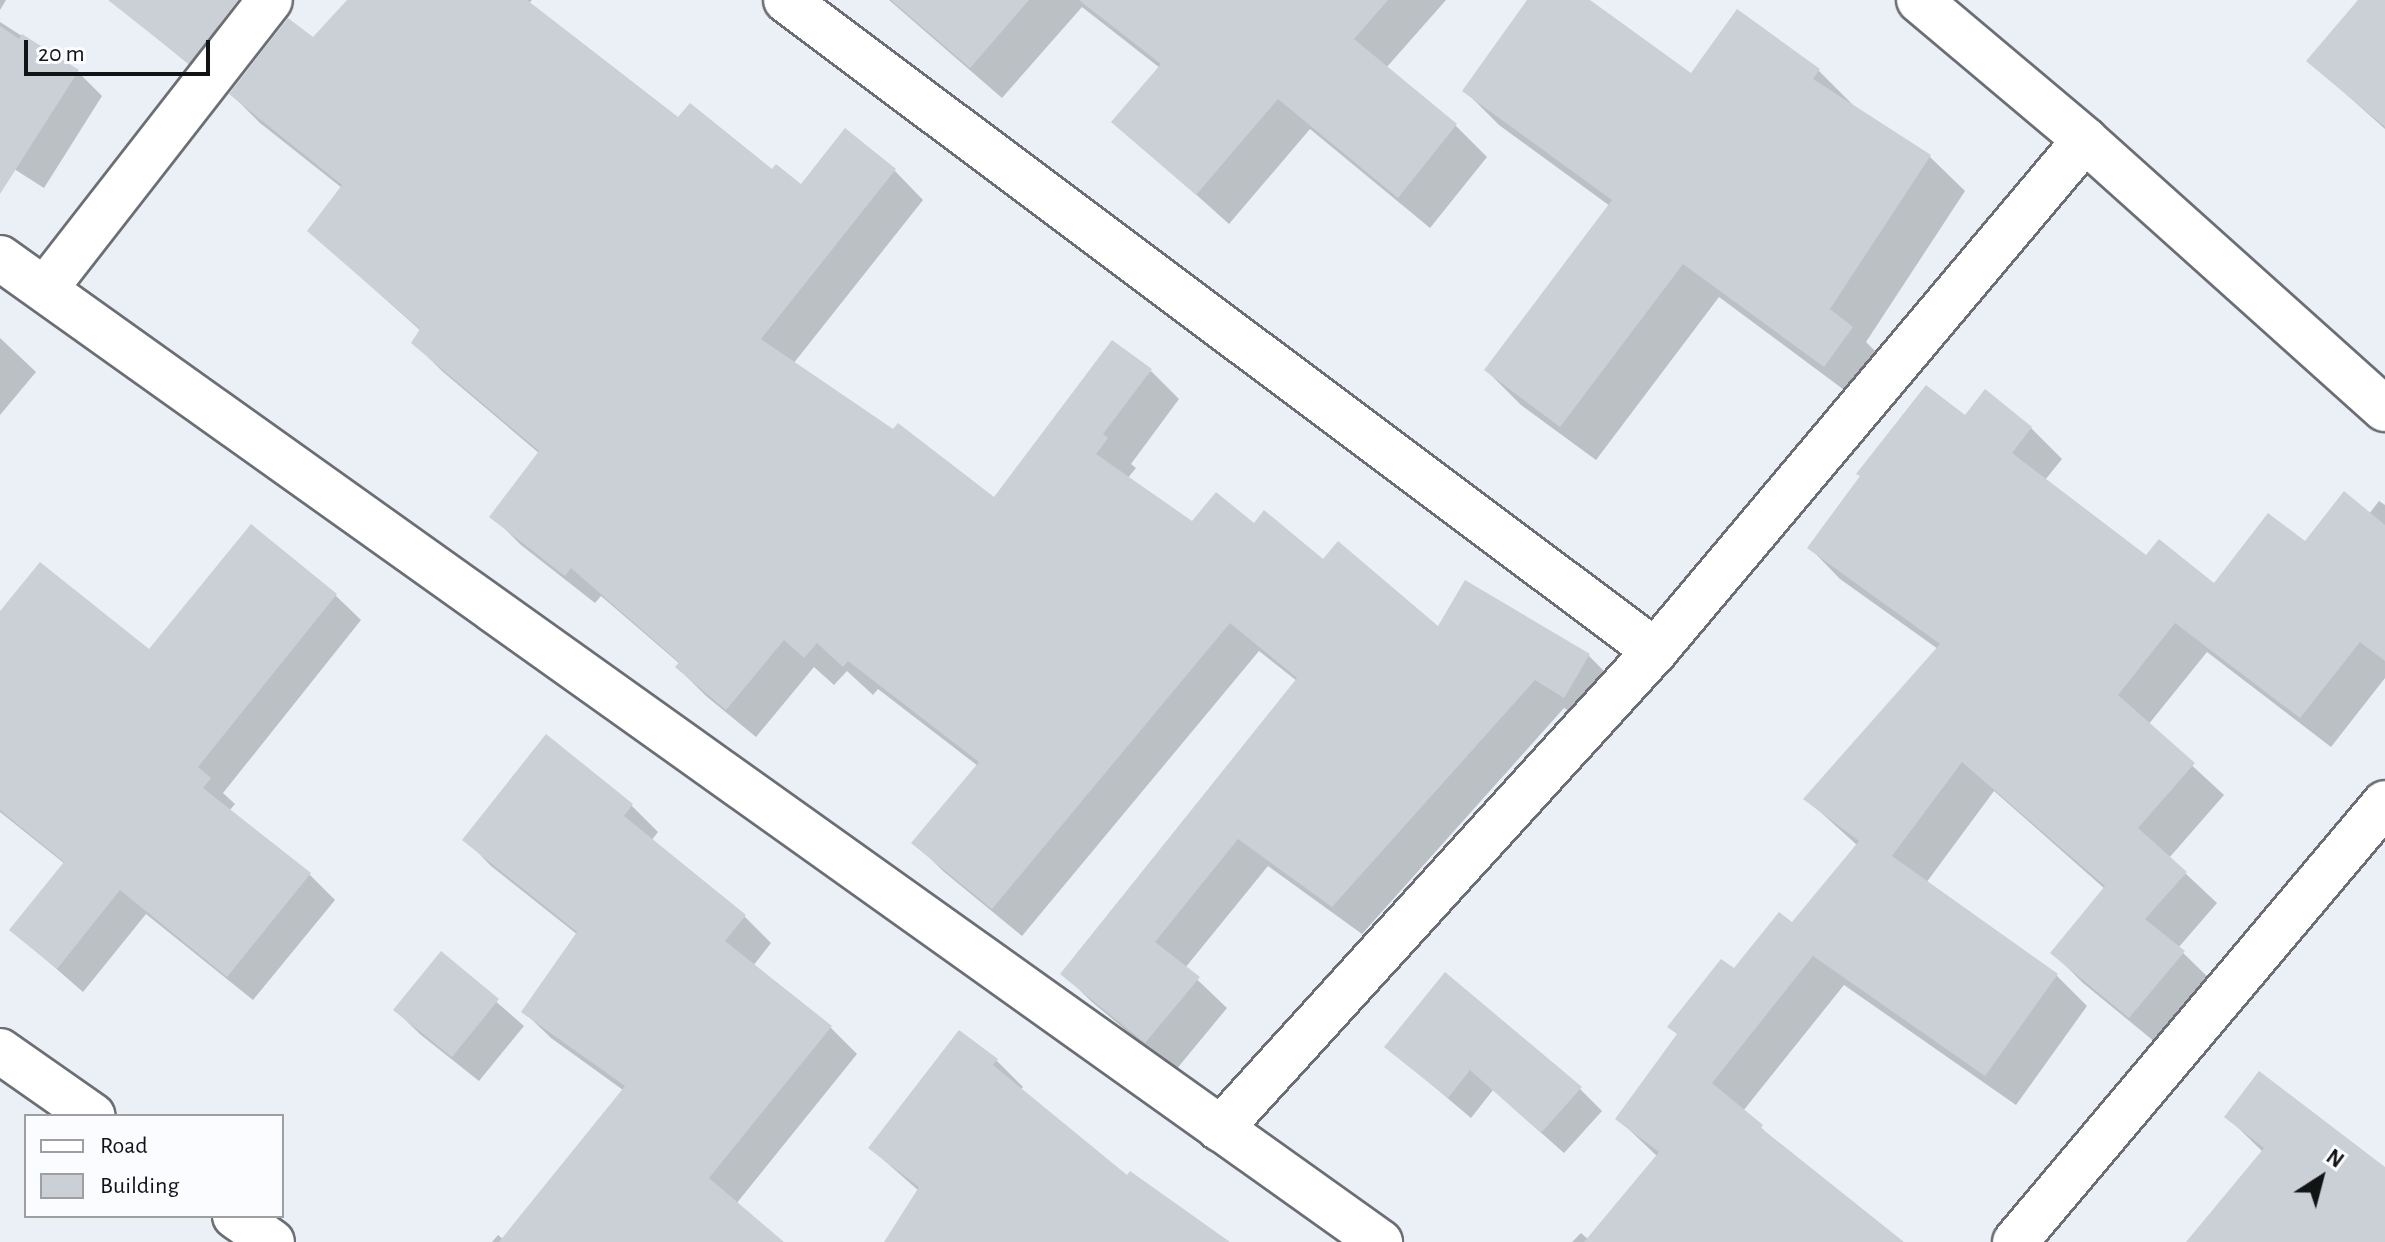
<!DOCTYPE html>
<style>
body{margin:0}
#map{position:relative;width:2385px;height:1242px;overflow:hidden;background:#eaf0f6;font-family:"Alegreya Sans",sans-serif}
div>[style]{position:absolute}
.shadow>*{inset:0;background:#0003}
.building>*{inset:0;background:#cbd0d7}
.roads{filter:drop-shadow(2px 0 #6b6f75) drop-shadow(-2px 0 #6b6f75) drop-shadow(0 2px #6b6f75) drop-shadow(0 -2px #6b6f75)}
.minor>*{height:44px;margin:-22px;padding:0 22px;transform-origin:22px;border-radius:22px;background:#fff}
span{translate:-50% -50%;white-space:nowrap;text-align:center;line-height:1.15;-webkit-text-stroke:8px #fafcff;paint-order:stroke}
.legend{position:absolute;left:24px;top:1114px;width:260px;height:104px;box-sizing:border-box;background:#fafcff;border:2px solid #9d9fa1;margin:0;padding:10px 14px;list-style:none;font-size:24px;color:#111315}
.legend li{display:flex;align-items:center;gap:16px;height:40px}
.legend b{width:40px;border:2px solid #9d9fa1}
.north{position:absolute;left:2281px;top:1138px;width:80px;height:80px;-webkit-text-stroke:6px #fafcff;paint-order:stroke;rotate:36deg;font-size:22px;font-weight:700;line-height:32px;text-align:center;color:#111315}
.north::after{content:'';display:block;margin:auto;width:28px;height:36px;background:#111315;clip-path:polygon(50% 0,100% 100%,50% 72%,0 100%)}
.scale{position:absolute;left:24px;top:40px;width:186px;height:36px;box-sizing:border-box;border:4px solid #111315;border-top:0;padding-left:10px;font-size:24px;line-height:28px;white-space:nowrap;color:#111315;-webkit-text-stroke:6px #fafcff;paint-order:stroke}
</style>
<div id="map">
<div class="shadow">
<i style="clip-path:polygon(0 0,6px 0,0 10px)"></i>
<i style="clip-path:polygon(136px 0,190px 0,233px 36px,202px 75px,126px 13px)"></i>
<i style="clip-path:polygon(350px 0,532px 0,528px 4px,679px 120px,801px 186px,895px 171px,923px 200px,793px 364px,995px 499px,1151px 371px,1179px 399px,1131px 464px,1136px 468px,1127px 479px,1192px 524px,1254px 526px,1438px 629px,1589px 656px,1618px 685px,1594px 725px,1564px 708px,1362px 934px,1268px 866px,1185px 968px,1227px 1008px,1175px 1071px,1092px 1002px,1063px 974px,1297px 681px,1259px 651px,1022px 936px,943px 871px,914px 842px,978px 766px,878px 689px,873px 695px,847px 671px,834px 685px,814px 667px,756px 737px,706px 696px,677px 667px,680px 664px,601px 596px,595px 603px,521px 545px,492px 516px,540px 454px,442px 371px,413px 342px,421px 331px,309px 231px,342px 188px,260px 123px,231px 94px,314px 40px)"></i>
<i style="clip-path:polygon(889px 0,1446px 0,1386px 68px,1456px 126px,1487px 157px,1430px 228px,1310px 129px,1229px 224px,1114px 121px,1160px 68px,1082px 7px,1002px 98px)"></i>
<i style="clip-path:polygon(1529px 0,1587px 0,1691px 76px,1738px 12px,1819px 71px,1854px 106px,1930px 157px,1965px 191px,1866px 342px,1887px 363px,1859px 401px,1719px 297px,1596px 460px,1521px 405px,1486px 370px,1610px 206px,1499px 125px,1464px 90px)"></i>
<i style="clip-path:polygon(2360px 0,2385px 0,2385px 129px,2309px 61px)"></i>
<i style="clip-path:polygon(0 22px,77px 71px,102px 96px,44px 188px,0 160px)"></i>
<i style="clip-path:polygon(0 338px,36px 372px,0 415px)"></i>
<i style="clip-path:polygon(1966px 417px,2031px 428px,2062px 459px,2045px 480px,2146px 557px,2215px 586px,2369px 514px,2379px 501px,2385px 505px,2385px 678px,2331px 747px,2207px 652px,2148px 725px,2224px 795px,2169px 858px,2217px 903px,2178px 948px,2214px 983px,2161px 1047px,2083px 983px,2053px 953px,2105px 889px,1994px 791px,1926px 883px,2056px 975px,2087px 1006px,2016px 1105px,1844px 985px,1743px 1111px,1784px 1149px,1900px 1242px,1654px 1242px,1658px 1157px,1618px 1119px,1734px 971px,1792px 925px,1858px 846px,1806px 799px,1938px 649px,1840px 579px,1810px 548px)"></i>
<i style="clip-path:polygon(335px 595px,361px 620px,223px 793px,235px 804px,229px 811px,310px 875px,335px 900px,253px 1000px,146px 914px,83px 992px,12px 930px,65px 864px,0 812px,0 612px,150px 652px)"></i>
<i style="clip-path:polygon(546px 737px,632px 806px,658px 832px,651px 841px,745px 917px,771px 943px,753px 966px,830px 1027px,857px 1054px,736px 1204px,781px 1242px,492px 1242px,498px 1235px,504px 1240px,623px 1090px,551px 1038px,524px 1012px,578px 935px,491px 866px,465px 839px)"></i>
<i style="clip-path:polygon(441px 954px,524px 1026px,479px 1081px,421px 1035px,395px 1010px)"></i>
<i style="clip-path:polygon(1387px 1047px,1580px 1089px,1602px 1111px,1564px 1153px,1493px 1090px,1471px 1118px)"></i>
<i style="clip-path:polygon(996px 1060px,1023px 1087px,1020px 1090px,1128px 1177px,1225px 1242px,887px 1242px,919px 1191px,870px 1148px)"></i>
<i style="clip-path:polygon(2227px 1117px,2385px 1170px,2385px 1242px,2194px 1242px,2263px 1152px)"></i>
<i style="clip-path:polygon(1581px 1233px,1591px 1242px,1572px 1242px)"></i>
</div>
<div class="building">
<i style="clip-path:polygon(108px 0,238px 0,189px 64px)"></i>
<i style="clip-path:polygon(347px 0,527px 0,678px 117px,690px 103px,772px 169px,776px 164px,801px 184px,845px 128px,896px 169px,761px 339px,893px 429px,898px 423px,994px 497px,1112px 340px,1152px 369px,1103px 434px,1108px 438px,1096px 454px,1192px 521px,1216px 492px,1254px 523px,1264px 510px,1323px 559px,1338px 541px,1438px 626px,1465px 580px,1590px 654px,1564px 698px,1535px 680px,1332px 907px,1238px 839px,1155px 942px,1200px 977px,1145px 1043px,1060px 974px,1297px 678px,1230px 623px,992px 909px,911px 843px,979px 762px,848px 661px,843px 667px,817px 643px,804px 658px,784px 640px,726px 710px,675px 667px,679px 662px,571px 568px,565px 576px,489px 517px,539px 451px,411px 343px,420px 329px,307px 231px,342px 185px,229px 94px,288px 18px,313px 37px)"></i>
<i style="clip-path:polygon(891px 0,1029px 0,970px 68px)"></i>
<i style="clip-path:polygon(1079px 0,1388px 0,1354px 39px,1457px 124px,1398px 198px,1278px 99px,1196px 195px,1111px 122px,1161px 64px)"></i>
<i style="clip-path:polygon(1527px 0,1590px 0,1691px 73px,1737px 9px,1820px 69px,1813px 79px,1931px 155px,1830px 309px,1853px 327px,1824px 367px,1683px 264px,1560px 427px,1484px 370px,1612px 200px,1462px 91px)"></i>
<i style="clip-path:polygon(2358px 0,2385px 0,2385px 127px,2306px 61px)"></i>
<i style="clip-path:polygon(0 26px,19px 39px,22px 34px,79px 70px,0 194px)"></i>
<i style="clip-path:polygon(1926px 385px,1965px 415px,1985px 389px,2032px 427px,2012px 453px,2146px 555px,2159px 539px,2214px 583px,2268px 513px,2305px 541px,2344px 491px,2385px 525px,2385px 661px,2360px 642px,2300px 718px,2175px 623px,2118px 695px,2195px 763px,2138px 828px,2187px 872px,2145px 919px,2185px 951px,2129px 1018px,2050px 953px,2105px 886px,1962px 762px,1892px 856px,2058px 974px,1985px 1076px,1813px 956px,1712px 1083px,1763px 1125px,1761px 1128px,1904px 1242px,1584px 1242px,1659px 1152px,1615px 1119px,1677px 1034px,1667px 1027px,1721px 959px,1734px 968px,1779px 912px,1792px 922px,1859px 841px,1803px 799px,1940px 644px,1807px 548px,1860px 476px,1856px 474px)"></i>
<i style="clip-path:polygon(251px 524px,337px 594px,198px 767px,211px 778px,203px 788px,311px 873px,227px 977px,120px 890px,57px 969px,9px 930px,64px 862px,0 810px,0 611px,40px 562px,149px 649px)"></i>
<i style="clip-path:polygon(546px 734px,633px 804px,624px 816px,746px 915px,725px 941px,832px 1026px,709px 1178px,784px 1242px,499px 1242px,625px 1086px,521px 1012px,577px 932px,462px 840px)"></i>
<i style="clip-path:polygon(441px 951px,499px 999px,452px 1057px,393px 1010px)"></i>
<i style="clip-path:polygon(1445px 972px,1582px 1087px,1541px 1133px,1470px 1070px,1448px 1098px,1384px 1047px)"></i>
<i style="clip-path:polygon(959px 1030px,998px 1059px,993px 1065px,1127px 1175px,1130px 1171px,1230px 1242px,884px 1242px,919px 1187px,868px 1148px)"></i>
<i style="clip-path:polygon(2259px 1071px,2385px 1167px,2385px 1242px,2186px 1242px,2264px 1148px,2224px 1117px)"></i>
</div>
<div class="roads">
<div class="minor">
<i style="left:786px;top:0;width:1086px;rotate:36.84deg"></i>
<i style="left:1919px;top:0;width:217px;rotate:40.1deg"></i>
<i style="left:2085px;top:140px;width:403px;rotate:41.9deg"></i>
<i style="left:0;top:258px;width:1695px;rotate:35.49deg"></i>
<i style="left:45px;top:289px;width:366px;rotate:-52.1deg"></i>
<i style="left:0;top:1051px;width:113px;rotate:35deg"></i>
<i style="left:1220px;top:1129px;width:646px;rotate:-47.7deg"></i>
<i style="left:1655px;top:651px;width:668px;rotate:-49.92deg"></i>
<i style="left:235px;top:1216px;width:45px;rotate:35.1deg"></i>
<i style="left:2015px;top:1242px;width:574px;rotate:-49.87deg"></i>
</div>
</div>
<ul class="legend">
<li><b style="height:10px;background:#fff"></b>Road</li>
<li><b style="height:22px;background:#cbd0d7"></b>Building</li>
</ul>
<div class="north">N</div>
<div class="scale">20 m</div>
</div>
